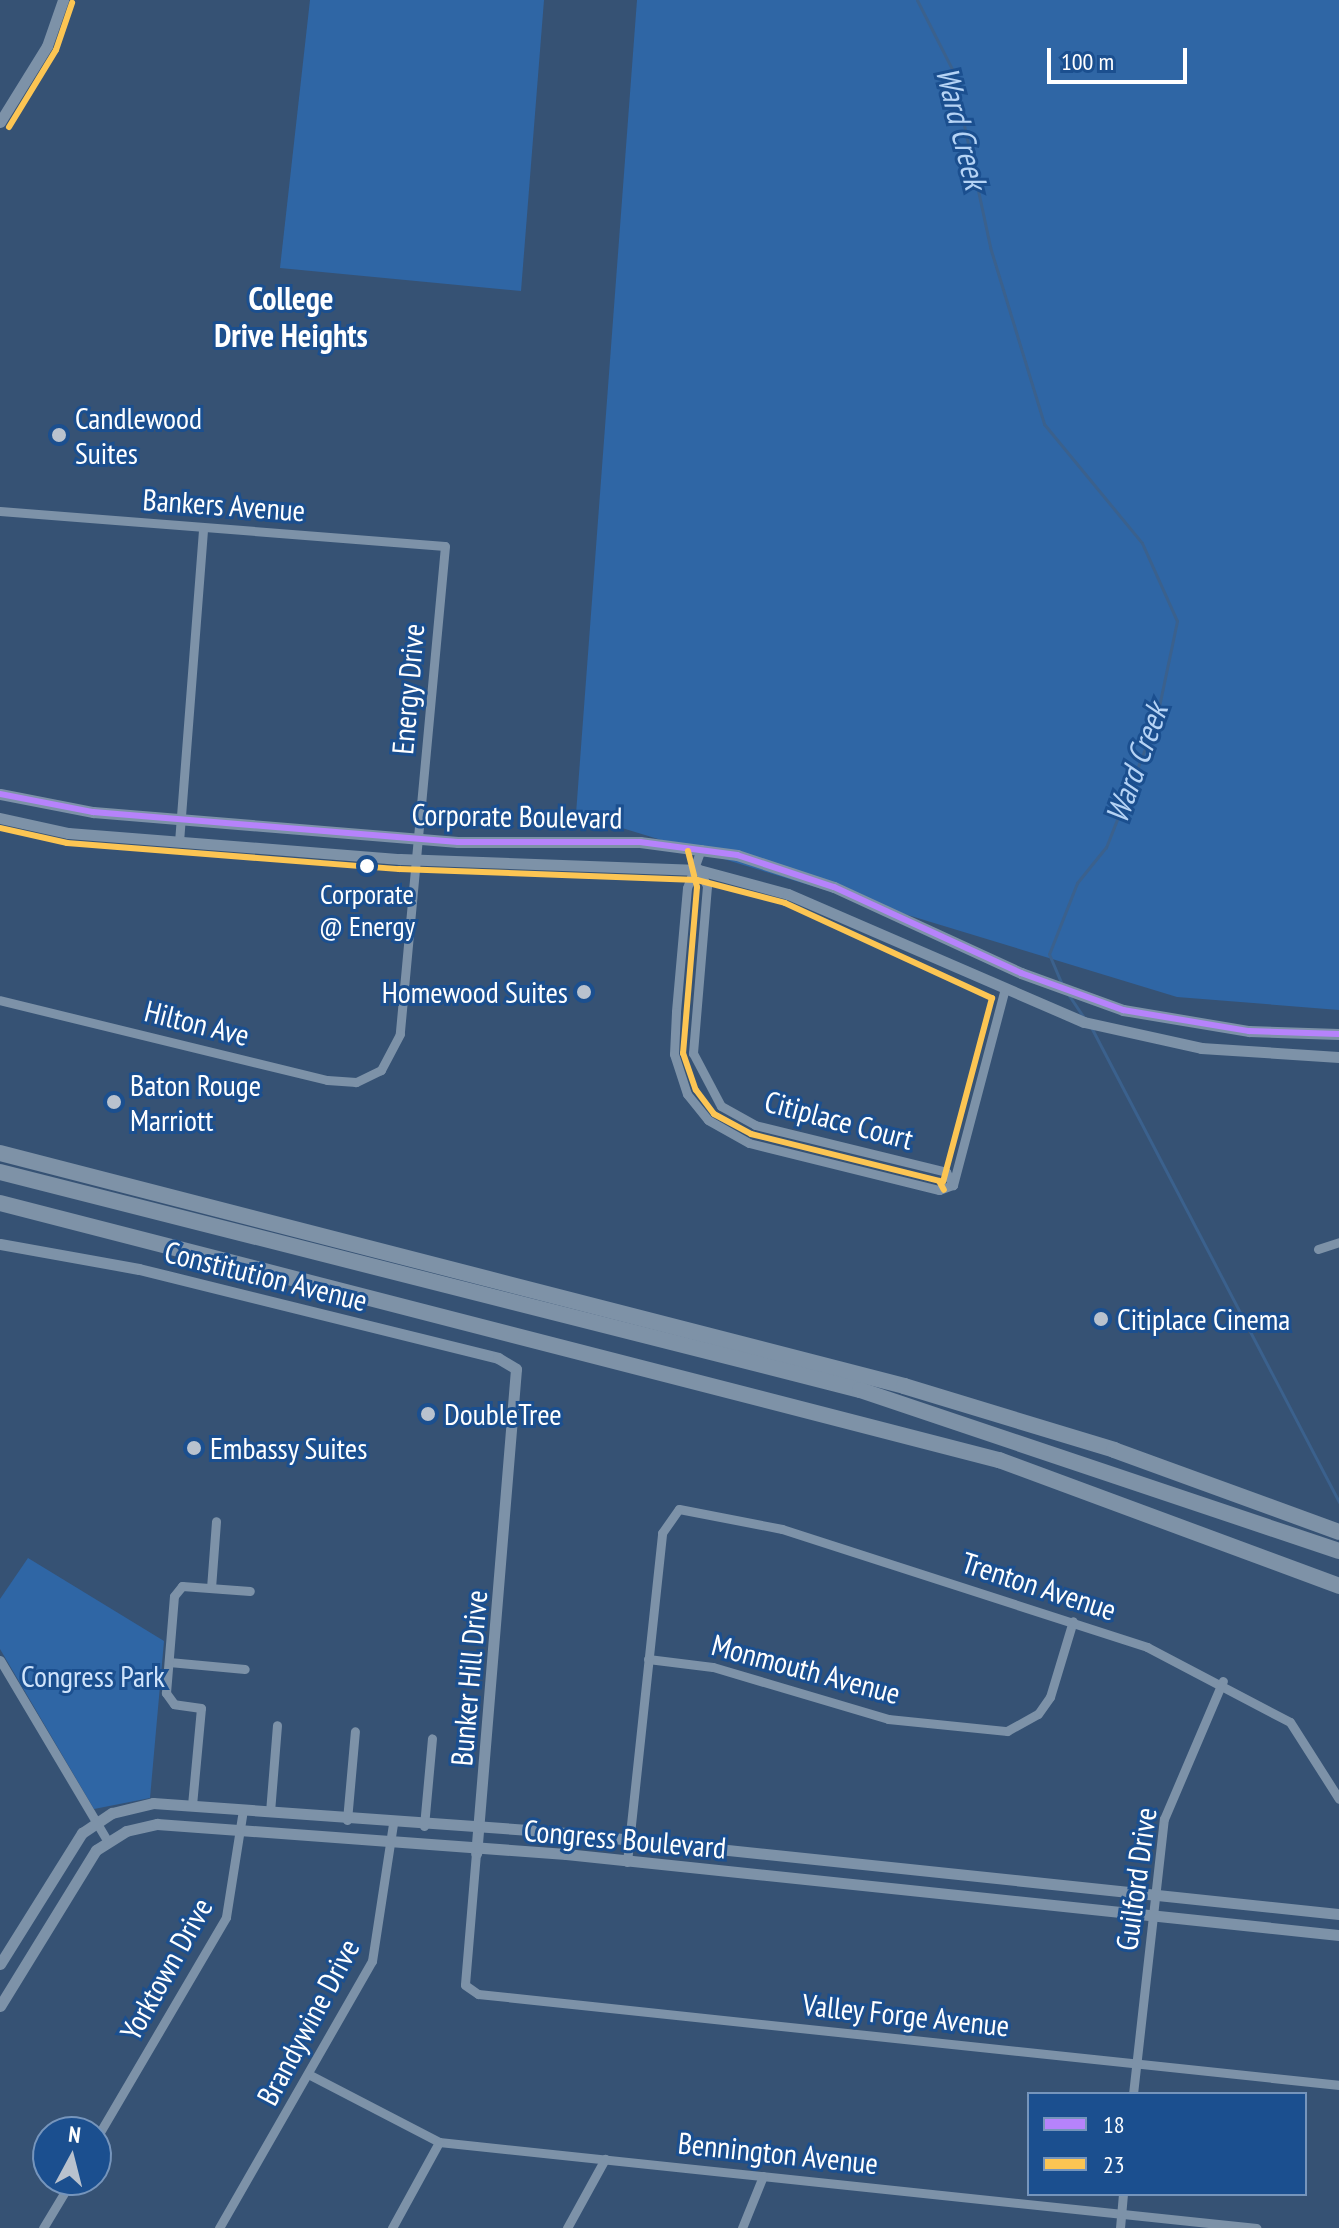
<!DOCTYPE html>
<style>
body{margin:0}
#map{position:relative;width:1339px;height:2228px;overflow:hidden;background:#365274;font-family:"PT Sans Narrow",sans-serif}
div>[style]{position:absolute}
.green>*{inset:0;background:#2f66a5}
.stream>*{height:3px;margin:-1.5px;padding:0 1.5px;transform-origin:1.5px;border-radius:1.5px;background:#3b618d}
.minor>*{height:9px;margin:-4.5px;padding:0 4.5px;transform-origin:4.5px;border-radius:4.5px;background:#7d92a8}
.tertiary>*{height:11px;margin:-5.5px;padding:0 5.5px;transform-origin:5.5px;border-radius:5.5px;background:#7d92a8}
.motorway>*{height:16px;margin:-8px;padding:0 8px;transform-origin:8px;border-radius:8px;background:#7e92a7}
.bus-1>*{height:6px;margin:-3px;padding:0 3px;transform-origin:3px;border-radius:3px;background:#b683fb}
.bus-2>*{height:6px;margin:-3px;padding:0 3px;transform-origin:3px;border-radius:3px;background:#fcc553}
.dots>*{width:22px;height:22px;translate:-50% -50%;box-sizing:border-box;border:4px solid #1b4f8f;border-radius:50%}
span{translate:-50% -50%;white-space:nowrap;text-align:center;line-height:1.15;-webkit-text-stroke:6px #1b4f8f;paint-order:stroke}
.bus-label{font-size:28px;color:#fff}
.poi-label{font-size:30px;color:#fff}
.left{translate:0 -50%;text-align:left}
.right{translate:-100% -50%;text-align:right}
.street-label{font-size:30px;color:#fff}
.park-label{font-size:30px;color:#cfe3fa}
.water-label{font-size:32px;color:#b5d3f5;font-style:italic}
.neighbourhood-label{font-size:32px;color:#fff;font-weight:700}
.legend{position:absolute;left:1027px;top:2092px;width:280px;height:104px;box-sizing:border-box;background:#1b4f8f;border:2px solid #7695bc;margin:0;padding:10px 14px;list-style:none;font-size:24px;color:#fff}
.legend li{display:flex;align-items:center;gap:16px;height:40px}
.legend b{width:40px;border:2px solid #7695bc}
.north{position:absolute;left:32px;top:2116px;width:80px;height:80px;box-sizing:border-box;background:#1b4f8f;border:2px solid #7695bc;border-radius:50%;rotate:7deg;font-size:22px;font-weight:700;line-height:32px;text-align:center;color:#fff}
.north::after{content:'';display:block;margin:auto;width:28px;height:36px;background:#b9c2ce;clip-path:polygon(50% 0,100% 100%,50% 72%,0 100%)}
.scale{position:absolute;left:1047px;top:48px;width:140px;height:36px;box-sizing:border-box;border:4px solid #fff;border-top:0;padding-left:10px;font-size:24px;line-height:28px;white-space:nowrap;color:#fff;-webkit-text-stroke:6px #1b4f8f;paint-order:stroke}
</style>
<div id="map">
<div class="green">
<i style="clip-path:polygon(310px 0,544px 0,521px 291px,280px 268px)"></i>
<i style="clip-path:polygon(637px 0,1339px 0,1339px 1010px,1177px 997px,576px 814px)"></i>
<i style="clip-path:polygon(28px 1558px,164px 1641px,150px 1798px,94px 1809px,0 1649px,0 1599px)"></i>
</div>
<div class="stream">
<i style="left:917px;top:0;width:77px;rotate:63.1deg"></i>
<i style="left:952px;top:69px;width:182px;rotate:77.9deg"></i>
<i style="left:990px;top:247px;width:185px;rotate:73deg"></i>
<i style="left:1044px;top:424px;width:154px;rotate:50.5deg"></i>
<i style="left:1142px;top:543px;width:85px;rotate:65.8deg"></i>
<i style="left:1177px;top:621px;width:102px;rotate:101.9deg"></i>
<i style="left:1156px;top:721px;width:136px;rotate:111.6deg"></i>
<i style="left:1106px;top:847px;width:46px;rotate:128.9deg"></i>
<i style="left:1077px;top:883px;width:76px;rotate:111.5deg"></i>
<i style="left:1049px;top:954px;width:33px;rotate:67deg"></i>
<i style="left:1068px;top:994px;width:29px;rotate:56deg"></i>
<i style="left:1091px;top:1027px;width:536px;rotate:62.43deg"></i>
</div>
<div class="minor">
<i style="left:0;top:511px;width:446px;rotate:4.5deg"></i>
<i style="left:445px;top:546px;width:490px;rotate:95.3deg"></i>
<i style="left:400px;top:1034px;width:41px;rotate:117.8deg"></i>
<i style="left:381px;top:1070px;width:28px;rotate:154deg"></i>
<i style="left:356px;top:1082px;width:29px;rotate:-176deg"></i>
<i style="left:327px;top:1080px;width:337px;rotate:-166.3deg"></i>
<i style="left:179px;top:842px;width:315px;rotate:-85.6deg"></i>
<i style="left:701px;top:849px;width:41px;rotate:109.7deg"></i>
<i style="left:687px;top:888px;width:124px;rotate:95.1deg"></i>
<i style="left:676px;top:1012px;width:42px;rotate:92.7deg"></i>
<i style="left:674px;top:1054px;width:42px;rotate:72deg"></i>
<i style="left:687px;top:1094px;width:33px;rotate:51deg"></i>
<i style="left:708px;top:1120px;width:47px;rotate:29.3deg"></i>
<i style="left:749px;top:1143px;width:196px;rotate:13.9deg"></i>
<i style="left:939px;top:1190px;width:15px;rotate:-20deg"></i>
<i style="left:699px;top:870px;width:18px;rotate:63deg"></i>
<i style="left:707px;top:886px;width:168px;rotate:94.8deg"></i>
<i style="left:693px;top:1053px;width:60px;rotate:62.2deg"></i>
<i style="left:721px;top:1106px;width:39px;rotate:29deg"></i>
<i style="left:755px;top:1125px;width:197px;rotate:13.8deg"></i>
<i style="left:946px;top:1172px;width:15px;rotate:62deg"></i>
<i style="left:953px;top:1185px;width:200px;rotate:-75.2deg"></i>
<i style="left:1318px;top:1249px;width:22px;rotate:-18deg"></i>
<i style="left:211px;top:1588px;width:67px;rotate:-85.7deg"></i>
<i style="left:648px;top:1659px;width:65px;rotate:7deg"></i>
<i style="left:713px;top:1667px;width:183px;rotate:16.5deg"></i>
<i style="left:888px;top:1719px;width:120px;rotate:5.8deg"></i>
<i style="left:1007px;top:1731px;width:35px;rotate:-29deg"></i>
<i style="left:1038px;top:1714px;width:21px;rotate:-55deg"></i>
<i style="left:1050px;top:1697px;width:79px;rotate:-73.2deg"></i>
<i style="left:0;top:1660px;width:209px;rotate:59.3deg"></i>
<i style="left:169px;top:1662px;width:76px;rotate:5.3deg"></i>
<i style="left:192px;top:1805px;width:97px;rotate:-84.7deg"></i>
<i style="left:201px;top:1708px;width:27px;rotate:-172deg"></i>
<i style="left:174px;top:1704px;width:14px;rotate:-126deg"></i>
<i style="left:166px;top:1693px;width:97px;rotate:-85.3deg"></i>
<i style="left:174px;top:1596px;width:13px;rotate:-51deg"></i>
<i style="left:182px;top:1586px;width:68px;rotate:4.2deg"></i>
<i style="left:270px;top:1812px;width:87px;rotate:-85.4deg"></i>
<i style="left:347px;top:1820px;width:89px;rotate:-84.9deg"></i>
<i style="left:424px;top:1826px;width:88px;rotate:-84.8deg"></i>
<i style="left:476px;top:1853px;width:132px;rotate:94.8deg"></i>
<i style="left:465px;top:1985px;width:16px;rotate:35deg"></i>
<i style="left:478px;top:1994px;width:866px;rotate:6.03deg"></i>
<i style="left:627px;top:1862px;width:331px;rotate:-83.9deg"></i>
<i style="left:662px;top:1533px;width:29px;rotate:-55deg"></i>
<i style="left:679px;top:1509px;width:105px;rotate:11deg"></i>
<i style="left:782px;top:1529px;width:384px;rotate:17.9deg"></i>
<i style="left:1147px;top:1647px;width:161px;rotate:27.7deg"></i>
<i style="left:1290px;top:1722px;width:91px;rotate:57.5deg"></i>
<i style="left:310px;top:2075px;width:145px;rotate:27.4deg"></i>
<i style="left:439px;top:2142px;width:822px;rotate:6.01deg"></i>
<i style="left:1133px;top:2094px;width:277px;rotate:-83.6deg"></i>
<i style="left:1164px;top:1819px;width:150px;rotate:-66.9deg"></i>
<i style="left:96px;top:2139px;width:257px;rotate:-59.6deg"></i>
<i style="left:226px;top:1917px;width:108px;rotate:-81deg"></i>
<i style="left:43px;top:2228px;width:56px;rotate:-58.9deg"></i>
<i style="left:219px;top:2228px;width:308px;rotate:-60.2deg"></i>
<i style="left:372px;top:1961px;width:139px;rotate:-81.3deg"></i>
<i style="left:392px;top:2228px;width:98px;rotate:-61.3deg"></i>
<i style="left:567px;top:2228px;width:79px;rotate:-61.2deg"></i>
<i style="left:742px;top:2228px;width:56px;rotate:-68deg"></i>
<i style="left:1120px;top:2228px;width:34px;rotate:-85deg"></i>
</div>
<div class="tertiary">
<i style="left:0;top:122px;width:89px;rotate:-58.3deg"></i>
<i style="left:47px;top:46px;width:49px;rotate:-70.8deg"></i>
<i style="left:0;top:794px;width:95px;rotate:11deg"></i>
<i style="left:93px;top:812px;width:366px;rotate:4.7deg"></i>
<i style="left:458px;top:842px;width:182px"></i>
<i style="left:640px;top:842px;width:98px;rotate:7.6deg"></i>
<i style="left:737px;top:855px;width:102px;rotate:18.3deg"></i>
<i style="left:834px;top:887px;width:206px;rotate:24.7deg"></i>
<i style="left:1021px;top:973px;width:109px;rotate:19.9deg"></i>
<i style="left:1123px;top:1010px;width:128px;rotate:9.5deg"></i>
<i style="left:1249px;top:1031px;width:90px;rotate:1.9deg"></i>
<i style="left:0;top:818px;width:70px;rotate:12.4deg"></i>
<i style="left:68px;top:833px;width:333px;rotate:4.5deg"></i>
<i style="left:400px;top:859px;width:299px;rotate:2.1deg"></i>
<i style="left:699px;top:870px;width:92px;rotate:15.1deg"></i>
<i style="left:788px;top:894px;width:322px;rotate:23.4deg"></i>
<i style="left:1084px;top:1022px;width:120px;rotate:12.5deg"></i>
<i style="left:1201px;top:1048px;width:138px;rotate:3.7deg"></i>
<i style="left:0;top:1244px;width:141px;rotate:10.2deg"></i>
<i style="left:139px;top:1269px;width:370px;rotate:13.9deg"></i>
<i style="left:498px;top:1358px;width:21px;rotate:31deg"></i>
<i style="left:516px;top:1369px;width:486px;rotate:94.7deg"></i>
<i style="left:0;top:1964px;width:155px;rotate:-58deg"></i>
<i style="left:82px;top:1833px;width:36px;rotate:-34deg"></i>
<i style="left:112px;top:1813px;width:42px;rotate:-13.7deg"></i>
<i style="left:153px;top:1803px;width:404px;rotate:4.1deg"></i>
<i style="left:556px;top:1832px;width:787px;rotate:5.98deg"></i>
<i style="left:0;top:2006px;width:183px;rotate:-58.4deg"></i>
<i style="left:96px;top:1850px;width:36px;rotate:-32deg"></i>
<i style="left:126px;top:1831px;width:32px;rotate:-13deg"></i>
<i style="left:157px;top:1824px;width:410px;rotate:4.2deg"></i>
<i style="left:566px;top:1854px;width:777px;rotate:5.98deg"></i>
</div>
<div class="motorway">
<i style="left:0;top:1153px;width:934px;rotate:14.45deg"></i>
<i style="left:904px;top:1386px;width:220px;rotate:16.9deg"></i>
<i style="left:1114px;top:1450px;width:239px;rotate:20deg"></i>
<i style="left:0;top:1172px;width:887px;rotate:14.22deg"></i>
<i style="left:860px;top:1390px;width:505px;rotate:18.58deg"></i>
<i style="left:0;top:1203px;width:1032px;rotate:14.43deg"></i>
<i style="left:999px;top:1460px;width:363px;rotate:20.3deg"></i>
</div>
<div class="bus-1">
<i style="left:0;top:794px;width:95px;rotate:11deg"></i>
<i style="left:93px;top:812px;width:366px;rotate:4.7deg"></i>
<i style="left:458px;top:842px;width:182px"></i>
<i style="left:640px;top:842px;width:98px;rotate:7.6deg"></i>
<i style="left:737px;top:855px;width:102px;rotate:18.3deg"></i>
<i style="left:834px;top:887px;width:206px;rotate:24.7deg"></i>
<i style="left:1021px;top:973px;width:109px;rotate:19.9deg"></i>
<i style="left:1123px;top:1010px;width:128px;rotate:9.5deg"></i>
<i style="left:1249px;top:1031px;width:90px;rotate:1.9deg"></i>
</div>
<div class="bus-2">
<i style="left:9px;top:127px;width:90px;rotate:-58.6deg"></i>
<i style="left:56px;top:50px;width:50px;rotate:-71.2deg"></i>
<i style="left:0;top:828px;width:69px;rotate:12.6deg"></i>
<i style="left:67px;top:843px;width:333px;rotate:4.5deg"></i>
<i style="left:399px;top:869px;width:298px;rotate:2.1deg"></i>
<i style="left:697px;top:880px;width:91px;rotate:14.6deg"></i>
<i style="left:785px;top:903px;width:228px;rotate:24.7deg"></i>
<i style="left:992px;top:998px;width:190px;rotate:104.9deg"></i>
<i style="left:688px;top:851px;width:37px;rotate:76deg"></i>
<i style="left:697px;top:887px;width:167px;rotate:94.8deg"></i>
<i style="left:683px;top:1053px;width:39px;rotate:71deg"></i>
<i style="left:696px;top:1090px;width:30px;rotate:53deg"></i>
<i style="left:714px;top:1114px;width:42px;rotate:28.4deg"></i>
<i style="left:751px;top:1134px;width:194px;rotate:14deg"></i>
<i style="left:939px;top:1181px;width:10px;rotate:61deg"></i>
</div>
<div class="dots">
<i style="left:59px;top:435px;background:#b9c2ce"></i>
<i style="left:367px;top:866px;background:#fff"></i>
<i style="left:584px;top:992px;background:#b9c2ce"></i>
<i style="left:114px;top:1102px;background:#b9c2ce"></i>
<i style="left:1101px;top:1319px;background:#b9c2ce"></i>
<i style="left:428px;top:1414px;background:#b9c2ce"></i>
<i style="left:194px;top:1448px;background:#b9c2ce"></i>
</div>
<div class="bus-label">
<span style="left:367px;top:910px">Corporate<br>@ Energy</span>
</div>
<div class="poi-label">
<span class="left" style="left:75px;top:435px">Candlewood<br>Suites</span>
<span class="right" style="left:568px;top:992px">Homewood Suites</span>
<span class="left" style="left:130px;top:1102px">Baton Rouge<br>Marriott</span>
<span class="left" style="left:1117px;top:1319px">Citiplace Cinema</span>
<span class="left" style="left:444px;top:1414px">DoubleTree</span>
<span class="left" style="left:210px;top:1448px">Embassy Suites</span>
</div>
<div class="street-label">
<span style="left:224px;top:505px;rotate:4deg">Bankers Avenue</span>
<span style="left:408px;top:689px;rotate:-85deg">Energy Drive</span>
<span style="left:517px;top:816px;rotate:1deg">Corporate Boulevard</span>
<span style="left:197px;top:1023px;rotate:14deg">Hilton Ave</span>
<span style="left:839px;top:1120px;rotate:15deg">Citiplace Court</span>
<span style="left:266px;top:1276px;rotate:14deg">Constitution Avenue</span>
<span style="left:1039px;top:1586px;rotate:18deg">Trenton Avenue</span>
<span style="left:806px;top:1669px;rotate:15deg">Monmouth Avenue</span>
<span style="left:469px;top:1678px;rotate:-85deg">Bunker Hill Drive</span>
<span style="left:625px;top:1839px;rotate:5deg">Congress Boulevard</span>
<span style="left:1136px;top:1879px;rotate:-82deg">Guilford Drive</span>
<span style="left:166px;top:1969px;rotate:-61deg">Yorktown Drive</span>
<span style="left:906px;top:2015px;rotate:6deg">Valley Forge Avenue</span>
<span style="left:308px;top:2022px;rotate:-62deg">Brandywine Drive</span>
<span style="left:778px;top:2153px;rotate:6deg">Bennington Avenue</span>
</div>
<div class="park-label">
<span style="left:93px;top:1676px">Congress Park</span>
</div>
<div class="water-label">
<span style="left:962px;top:128px;rotate:76deg">Ward Creek</span>
<span style="left:1136px;top:763px;rotate:-70deg">Ward Creek</span>
</div>
<div class="neighbourhood-label">
<span style="left:291px;top:317px">College<br>Drive Heights</span>
</div>
<ul class="legend">
<li><b style="height:10px;background:#b683fb"></b>18</li>
<li><b style="height:10px;background:#fcc553"></b>23</li>
</ul>
<div class="north">N</div>
<div class="scale">100 m</div>
</div>
